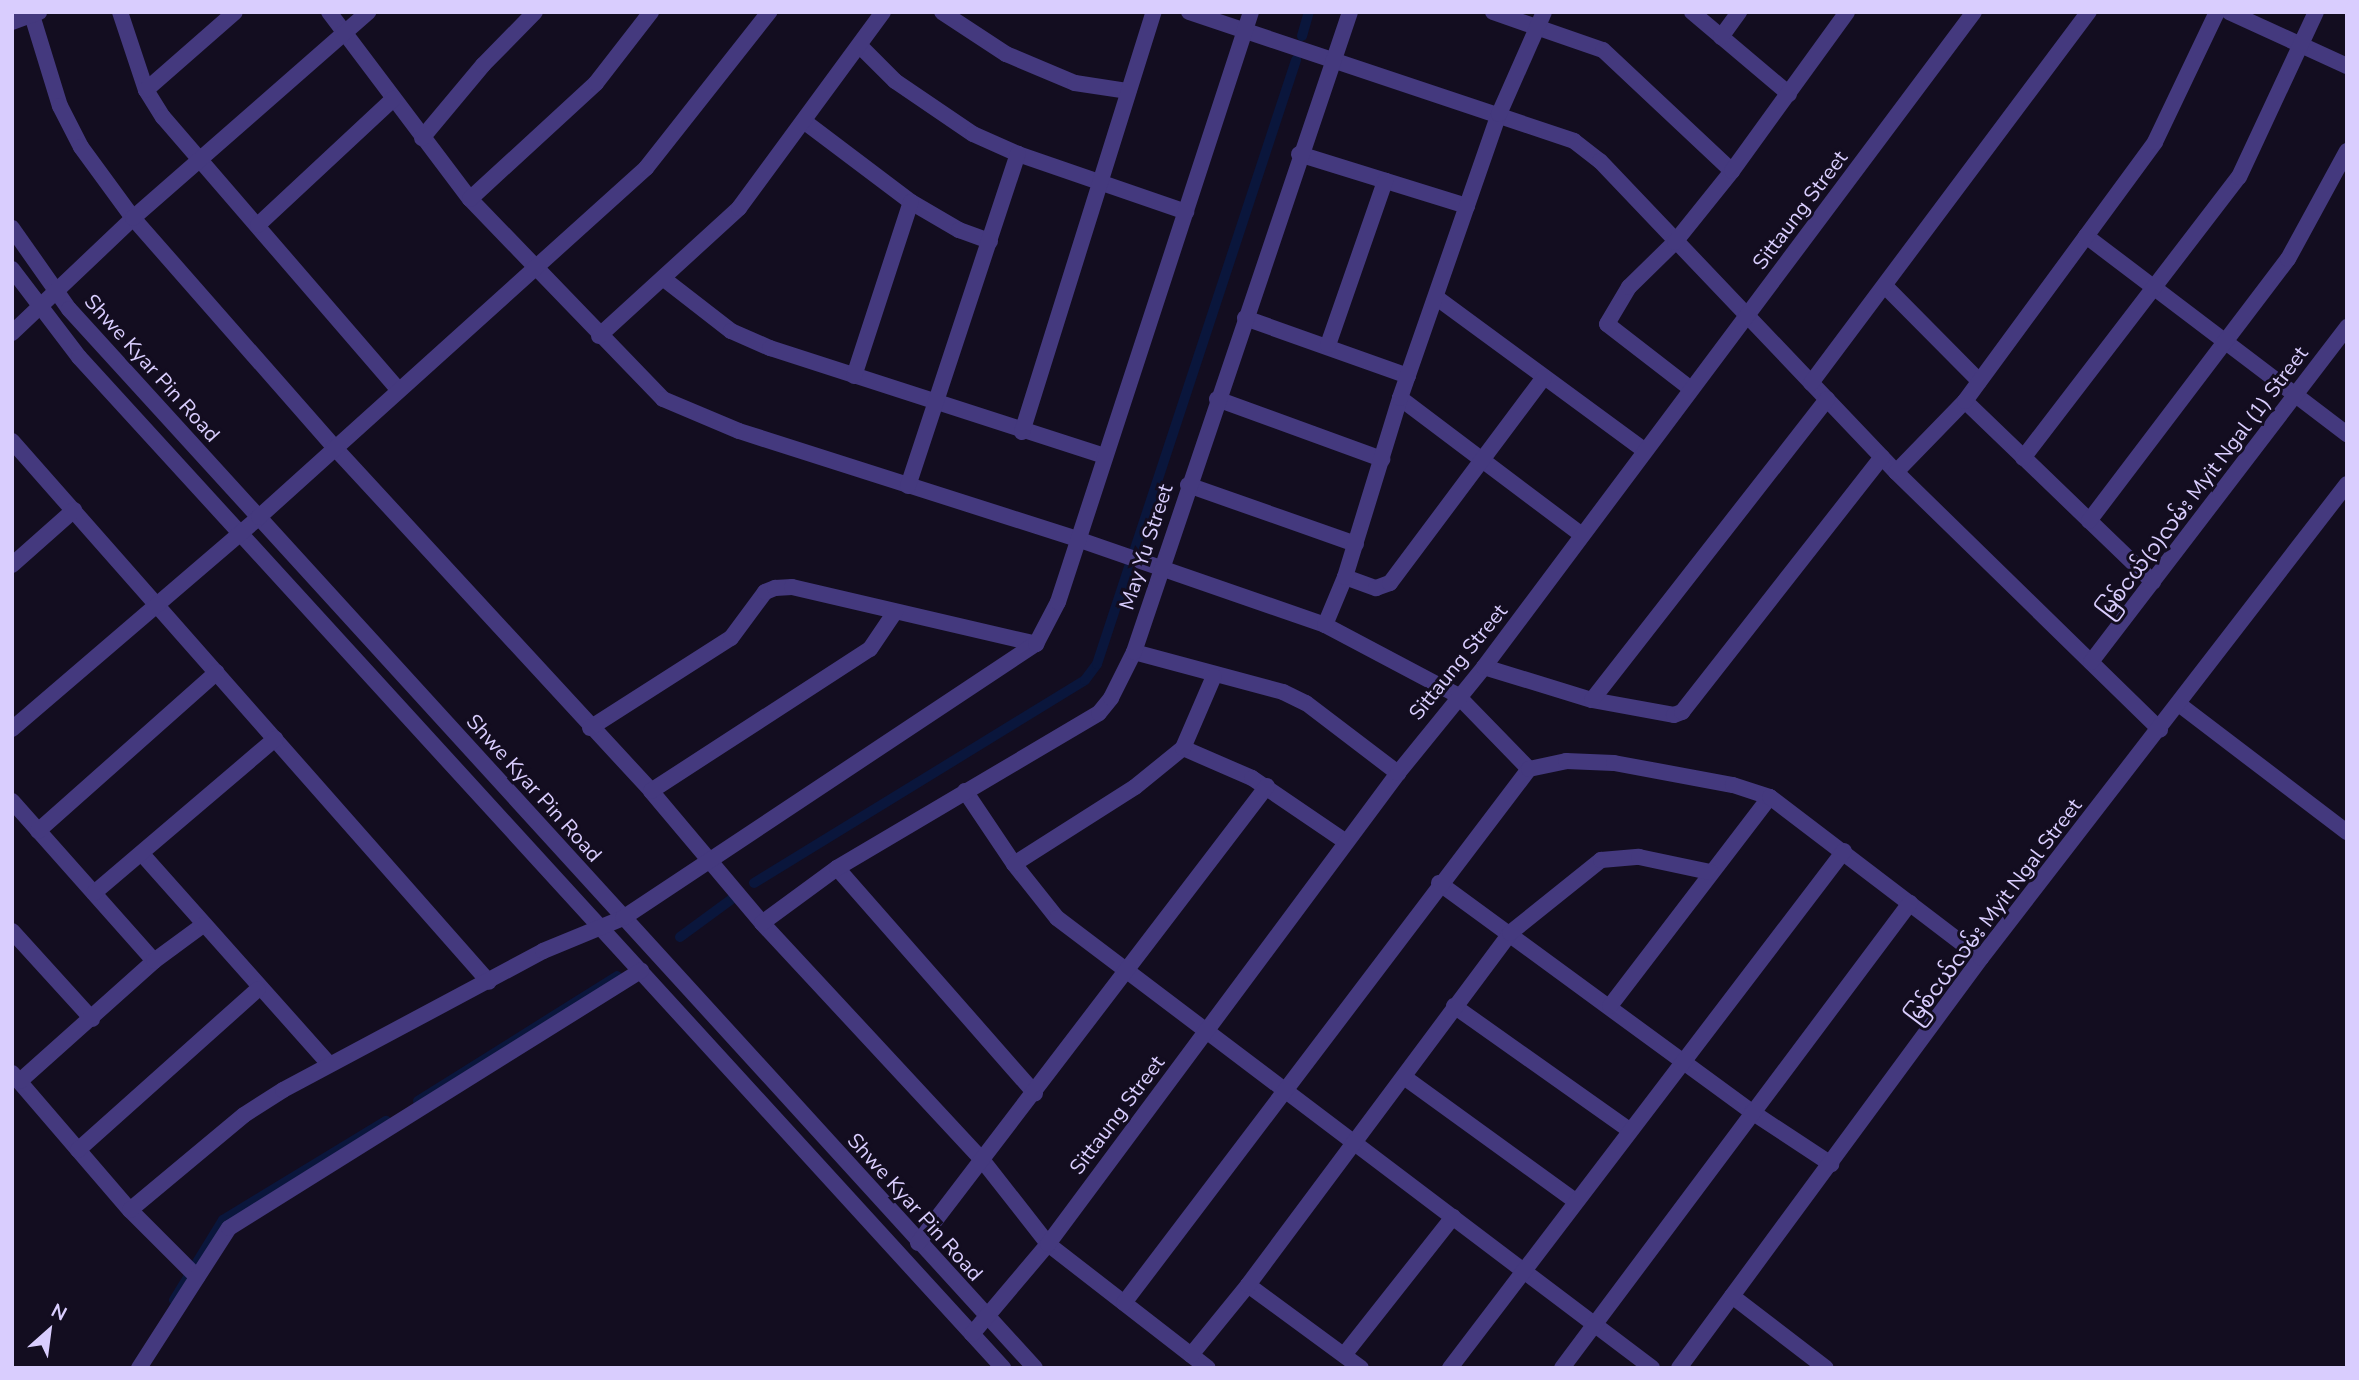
<!DOCTYPE html>
<meta charset="utf-8">
<style>
body{margin:0}
#map{position:relative;width:2359px;height:1380px;overflow:hidden;background:#130d20;font-family:"Nunito Sans","Noto Sans Myanmar",sans-serif}
div>[style]{position:absolute}
.canal>*{height:10px;margin:-5px;padding:0 5px;transform-origin:5px;border-radius:5px;background:#0a163c}
.minor>*{height:16px;margin:-8px;padding:0 8px;transform-origin:8px;border-radius:8px;background:#44397e}
span{translate:-50% -50%;white-space:nowrap;text-align:center;line-height:1.15;-webkit-text-stroke:6px #130d20;paint-order:stroke}
.street-label{font-size:21px;color:#d9cdfe}
.frame{position:absolute;inset:0;border:14px solid #d9cdfe;pointer-events:none}
.north{position:absolute;left:14px;top:1296px;width:70px;height:70px;-webkit-text-stroke:5px #130d20;paint-order:stroke;rotate:28deg;font-size:19px;font-weight:700;line-height:28px;text-align:center;color:#d9cdfe}
.north::after{content:'';display:block;margin:auto;width:24px;height:32px;background:#d9cdfe;clip-path:polygon(50% 0,100% 100%,50% 72%,0 100%)}
</style>
<div id="map">
<div class="canal">
<i style="left:1302px;top:36px;width:25px;rotate:-74deg"></i>
<i style="left:754px;top:883px;width:388px;rotate:-31.5deg"></i>
<i style="left:1085px;top:680px;width:20px;rotate:-53deg"></i>
<i style="left:1097px;top:664px;width:636px;rotate:-71.76deg"></i>
<i style="left:680px;top:937px;width:66px;rotate:-36.3deg"></i>
<i style="left:418px;top:1101px;width:235px;rotate:-32.1deg"></i>
<i style="left:174px;top:1300px;width:94px;rotate:-58.5deg"></i>
<i style="left:223px;top:1220px;width:191px;rotate:-31.3deg"></i>
</div>
<div class="minor">
<i style="left:31px;top:12px;width:98px;rotate:72.9deg"></i>
<i style="left:60px;top:106px;width:46px;rotate:62.9deg"></i>
<i style="left:81px;top:147px;width:88px;rotate:53.8deg"></i>
<i style="left:133px;top:218px;width:305px;rotate:48.7deg"></i>
<i style="left:334px;top:447px;width:468px;rotate:47.3deg"></i>
<i style="left:651px;top:791px;width:172px;rotate:49.9deg"></i>
<i style="left:762px;top:923px;width:325px;rotate:47.1deg"></i>
<i style="left:983px;top:1161px;width:105px;rotate:51.9deg"></i>
<i style="left:1048px;top:1244px;width:202px;rotate:37.8deg"></i>
<i style="left:120px;top:12px;width:82px;rotate:71.6deg"></i>
<i style="left:146px;top:90px;width:32px;rotate:58deg"></i>
<i style="left:163px;top:117px;width:359px;rotate:49.2deg"></i>
<i style="left:329px;top:12px;width:234px;rotate:53deg"></i>
<i style="left:470px;top:199px;width:278px;rotate:46deg"></i>
<i style="left:663px;top:399px;width:82px;rotate:22.8deg"></i>
<i style="left:739px;top:431px;width:358px;rotate:17.7deg"></i>
<i style="left:1080px;top:540px;width:259px;rotate:19.1deg"></i>
<i style="left:1325px;top:625px;width:149px;rotate:27.9deg"></i>
<i style="left:1457px;top:695px;width:103px;rotate:45.8deg"></i>
<i style="left:942px;top:12px;width:77px;rotate:33.3deg"></i>
<i style="left:1006px;top:54px;width:75px;rotate:22.8deg"></i>
<i style="left:1075px;top:83px;width:54px;rotate:8.6deg"></i>
<i style="left:1189px;top:12px;width:406px;rotate:18.5deg"></i>
<i style="left:1574px;top:141px;width:33px;rotate:38deg"></i>
<i style="left:1600px;top:161px;width:429px;rotate:46.4deg"></i>
<i style="left:1896px;top:472px;width:369px;rotate:44.3deg"></i>
<i style="left:1493px;top:12px;width:116px;rotate:19.1deg"></i>
<i style="left:1603px;top:50px;width:177px;rotate:43.2deg"></i>
<i style="left:1692px;top:12px;width:127px;rotate:40.2deg"></i>
<i style="left:2229px;top:12px;width:130px;rotate:24.6deg"></i>
<i style="left:12px;top:22px;width:29px;rotate:-20deg"></i>
<i style="left:1721px;top:37px;width:31px;rotate:-54deg"></i>
<i style="left:861px;top:47px;width:48px;rotate:45deg"></i>
<i style="left:895px;top:81px;width:94px;rotate:34.2deg"></i>
<i style="left:973px;top:134px;width:49px;rotate:24deg"></i>
<i style="left:1018px;top:154px;width:178px;rotate:19deg"></i>
<i style="left:146px;top:90px;width:118px;rotate:-41.2deg"></i>
<i style="left:805px;top:122px;width:133px;rotate:37deg"></i>
<i style="left:911px;top:202px;width:56px;rotate:30.3deg"></i>
<i style="left:959px;top:230px;width:33px;rotate:20deg"></i>
<i style="left:422px;top:138px;width:95px;rotate:-50.1deg"></i>
<i style="left:483px;top:65px;width:74px;rotate:-45.5deg"></i>
<i style="left:1299px;top:154px;width:176px;rotate:17.2deg"></i>
<i style="left:470px;top:199px;width:171px;rotate:-42.6deg"></i>
<i style="left:596px;top:83px;width:90px;rotate:-52.2deg"></i>
<i style="left:258px;top:225px;width:185px;rotate:-43deg"></i>
<i style="left:12px;top:228px;width:99px;rotate:54.9deg"></i>
<i style="left:69px;top:309px;width:1433px;rotate:47.63deg"></i>
<i style="left:2086px;top:236px;width:328px;rotate:37.2deg"></i>
<i style="left:12px;top:269px;width:111px;rotate:52.7deg"></i>
<i style="left:79px;top:357px;width:1370px;rotate:47.57deg"></i>
<i style="left:664px;top:279px;width:85px;rotate:37.8deg"></i>
<i style="left:731px;top:331px;width:43px;rotate:23.6deg"></i>
<i style="left:770px;top:348px;width:352px;rotate:17.9deg"></i>
<i style="left:1885px;top:286px;width:134px;rotate:45.3deg"></i>
<i style="left:1437px;top:298px;width:258px;rotate:36.3deg"></i>
<i style="left:1245px;top:318px;width:173px;rotate:19.6deg"></i>
<i style="left:12px;top:333px;width:167px;rotate:-43.5deg"></i>
<i style="left:133px;top:218px;width:313px;rotate:-41.2deg"></i>
<i style="left:599px;top:336px;width:190px;rotate:-42.4deg"></i>
<i style="left:739px;top:208px;width:243px;rotate:-53.7deg"></i>
<i style="left:1328px;top:345px;width:174px;rotate:-70.8deg"></i>
<i style="left:854px;top:376px;width:183px;rotate:-71.9deg"></i>
<i style="left:1811px;top:383px;width:464px;rotate:-53.2deg"></i>
<i style="left:1691px;top:389px;width:106px;rotate:-142.3deg"></i>
<i style="left:1607px;top:324px;width:43px;rotate:-59.3deg"></i>
<i style="left:1629px;top:287px;width:64px;rotate:-44.4deg"></i>
<i style="left:1675px;top:242px;width:91px;rotate:-51.2deg"></i>
<i style="left:1732px;top:171px;width:196px;rotate:-54.1deg"></i>
<i style="left:1400px;top:398px;width:228px;rotate:37deg"></i>
<i style="left:1217px;top:399px;width:176px;rotate:20deg"></i>
<i style="left:1965px;top:401px;width:261px;rotate:43.9deg"></i>
<i style="left:1022px;top:432px;width:440px;rotate:-72.6deg"></i>
<i style="left:12px;top:441px;width:721px;rotate:48.6deg"></i>
<i style="left:2023px;top:458px;width:354px;rotate:-52.5deg"></i>
<i style="left:2239px;top:177px;width:182px;rotate:-65deg"></i>
<i style="left:1896px;top:472px;width:99px;rotate:-45.8deg"></i>
<i style="left:1965px;top:401px;width:321px;rotate:-53.7deg"></i>
<i style="left:2155px;top:142px;width:144px;rotate:-64.5deg"></i>
<i style="left:1188px;top:485px;width:178px;rotate:19.4deg"></i>
<i style="left:908px;top:486px;width:350px;rotate:-71.7deg"></i>
<i style="left:2089px;top:521px;width:329px;rotate:-52.8deg"></i>
<i style="left:2288px;top:259px;width:123px;rotate:-61.4deg"></i>
<i style="left:12px;top:565px;width:83px;rotate:-41.6deg"></i>
<i style="left:1345px;top:577px;width:33px;rotate:20deg"></i>
<i style="left:1376px;top:588px;width:15px;rotate:-20deg"></i>
<i style="left:1390px;top:583px;width:257px;rotate:-53.2deg"></i>
<i style="left:1325px;top:625px;width:52px;rotate:-67.4deg"></i>
<i style="left:1345px;top:577px;width:187px;rotate:-72.9deg"></i>
<i style="left:1400px;top:398px;width:301px;rotate:-70.8deg"></i>
<i style="left:1499px;top:114px;width:111px;rotate:-66.2deg"></i>
<i style="left:1134px;top:652px;width:154px;rotate:15deg"></i>
<i style="left:1283px;top:692px;width:25px;rotate:26deg"></i>
<i style="left:1306px;top:703px;width:116px;rotate:37.3deg"></i>
<i style="left:2091px;top:662px;width:422px;rotate:-52.6deg"></i>
<i style="left:1484px;top:667px;width:113px;rotate:17deg"></i>
<i style="left:1592px;top:700px;width:83px;rotate:10.4deg"></i>
<i style="left:1674px;top:715px;width:9px;rotate:-21deg"></i>
<i style="left:1682px;top:712px;width:324px;rotate:-51.9deg"></i>
<i style="left:1592px;top:700px;width:382px;rotate:-52deg"></i>
<i style="left:2180px;top:705px;width:210px;rotate:37.3deg"></i>
<i style="left:590px;top:728px;width:167px;rotate:-32.6deg"></i>
<i style="left:731px;top:638px;width:57px;rotate:-53.5deg"></i>
<i style="left:765px;top:592px;width:11px;rotate:-22deg"></i>
<i style="left:775px;top:588px;width:17px;rotate:-3deg"></i>
<i style="left:792px;top:587px;width:251px;rotate:13.1deg"></i>
<i style="left:12px;top:729px;width:326px;rotate:-40.6deg"></i>
<i style="left:259px;top:517px;width:521px;rotate:-42.04deg"></i>
<i style="left:646px;top:168px;width:199px;rotate:-51.7deg"></i>
<i style="left:1183px;top:748px;width:75px;rotate:23.5deg"></i>
<i style="left:1252px;top:778px;width:114px;rotate:34.2deg"></i>
<i style="left:651px;top:791px;width:261px;rotate:-33deg"></i>
<i style="left:870px;top:649px;width:45px;rotate:-56deg"></i>
<i style="left:965px;top:791px;width:88px;rotate:56.1deg"></i>
<i style="left:1014px;top:864px;width:69px;rotate:51.5deg"></i>
<i style="left:1057px;top:918px;width:746px;rotate:37.1deg"></i>
<i style="left:12px;top:801px;width:214px;rotate:48.4deg"></i>
<i style="left:38px;top:831px;width:239px;rotate:-41.6deg"></i>
<i style="left:142px;top:854px;width:281px;rotate:48.3deg"></i>
<i style="left:1014px;top:864px;width:143px;rotate:-32.5deg"></i>
<i style="left:1135px;top:787px;width:62px;rotate:-39.1deg"></i>
<i style="left:1183px;top:748px;width:78px;rotate:-66.7deg"></i>
<i style="left:837px;top:868px;width:300px;rotate:48.7deg"></i>
<i style="left:1439px;top:883px;width:388px;rotate:36.2deg"></i>
<i style="left:1752px;top:1112px;width:95px;rotate:33.4deg"></i>
<i style="left:94px;top:893px;width:238px;rotate:-40.4deg"></i>
<i style="left:762px;top:923px;width:93px;rotate:-36.3deg"></i>
<i style="left:837px;top:868px;width:304px;rotate:-30.6deg"></i>
<i style="left:1099px;top:713px;width:19px;rotate:-51deg"></i>
<i style="left:1111px;top:698px;width:51px;rotate:-63.4deg"></i>
<i style="left:1134px;top:652px;width:675px;rotate:-71.35deg"></i>
<i style="left:12px;top:931px;width:119px;rotate:47.7deg"></i>
<i style="left:1454px;top:1006px;width:213px;rotate:35.3deg"></i>
<i style="left:1610px;top:1006px;width:263px;rotate:-52.6deg"></i>
<i style="left:12px;top:1073px;width:181px;rotate:49.3deg"></i>
<i style="left:130px;top:1210px;width:95px;rotate:45deg"></i>
<i style="left:1404px;top:1077px;width:211px;rotate:35.9deg"></i>
<i style="left:20px;top:1081px;width:180px;rotate:-41.8deg"></i>
<i style="left:154px;top:961px;width:61px;rotate:-36.3deg"></i>
<i style="left:78px;top:1150px;width:241px;rotate:-41.8deg"></i>
<i style="left:130px;top:1210px;width:148px;rotate:-39.8deg"></i>
<i style="left:244px;top:1115px;width:46px;rotate:-32.7deg"></i>
<i style="left:283px;top:1090px;width:295px;rotate:-28.1deg"></i>
<i style="left:543px;top:951px;width:87px;rotate:-22.4deg"></i>
<i style="left:623px;top:918px;width:496px;rotate:-33.6deg"></i>
<i style="left:1036px;top:644px;width:47px;rotate:-62.4deg"></i>
<i style="left:1058px;top:602px;width:621px;rotate:-71.89deg"></i>
<i style="left:918px;top:1243px;width:575px;rotate:-52.63deg"></i>
<i style="left:1248px;top:1285px;width:140px;rotate:36.3deg"></i>
<i style="left:1732px;top:1296px;width:118px;rotate:37.5deg"></i>
<i style="left:1124px;top:1303px;width:670px;rotate:-52.82deg"></i>
<i style="left:1529px;top:769px;width:38px;rotate:-12deg"></i>
<i style="left:1566px;top:761px;width:48px;rotate:2.4deg"></i>
<i style="left:1614px;top:763px;width:121px;rotate:10.5deg"></i>
<i style="left:1733px;top:785px;width:39px;rotate:18deg"></i>
<i style="left:1770px;top:797px;width:265px;rotate:37.3deg"></i>
<i style="left:972px;top:1334px;width:118px;rotate:-49.8deg"></i>
<i style="left:1048px;top:1244px;width:587px;rotate:-53.38deg"></i>
<i style="left:1398px;top:773px;width:136px;rotate:-50.9deg"></i>
<i style="left:1484px;top:667px;width:818px;rotate:-53.2deg"></i>
<i style="left:1191px;top:1355px;width:90px;rotate:-50.8deg"></i>
<i style="left:1248px;top:1285px;width:439px;rotate:-53.3deg"></i>
<i style="left:1510px;top:933px;width:117px;rotate:-38.7deg"></i>
<i style="left:1601px;top:860px;width:38px;rotate:-5deg"></i>
<i style="left:1639px;top:857px;width:73px;rotate:11.9deg"></i>
<i style="left:1344px;top:1355px;width:176px;rotate:-51.7deg"></i>
<i style="left:139px;top:1368px;width:166px;rotate:-57.3deg"></i>
<i style="left:229px;top:1228px;width:486px;rotate:-32deg"></i>
<i style="left:1450px;top:1368px;width:650px;rotate:-52.69deg"></i>
<i style="left:1562px;top:1368px;width:581px;rotate:-53.19deg"></i>
<i style="left:1679px;top:1368px;width:509px;rotate:-53.63deg"></i>
<i style="left:1981px;top:958px;width:599px;rotate:-52.33deg"></i>
</div>
<div class="street-label">
<span style="left:1800px;top:210px;rotate:-53deg">Sittaung Street</span>
<span style="left:152px;top:368px;rotate:48deg">Shwe Kyar Pin Road</span>
<span style="left:2203px;top:482px;rotate:-53deg">မြစ်ငယ်(၁)လမ်း Myit Ngal (1) Street</span>
<span style="left:1146px;top:547px;rotate:-72deg">May Yu Street</span>
<span style="left:1458px;top:662px;rotate:-51deg">Sittaung Street</span>
<span style="left:534px;top:788px;rotate:48deg">Shwe Kyar Pin Road</span>
<span style="left:1994px;top:911px;rotate:-53deg">မြစ်ငယ်လမ်း Myit Ngal Street</span>
<span style="left:1117px;top:1115px;rotate:-53deg">Sittaung Street</span>
<span style="left:915px;top:1207px;rotate:48deg">Shwe Kyar Pin Road</span>
</div>
<div class="frame"></div>
<div class="north">N</div>
</div>
